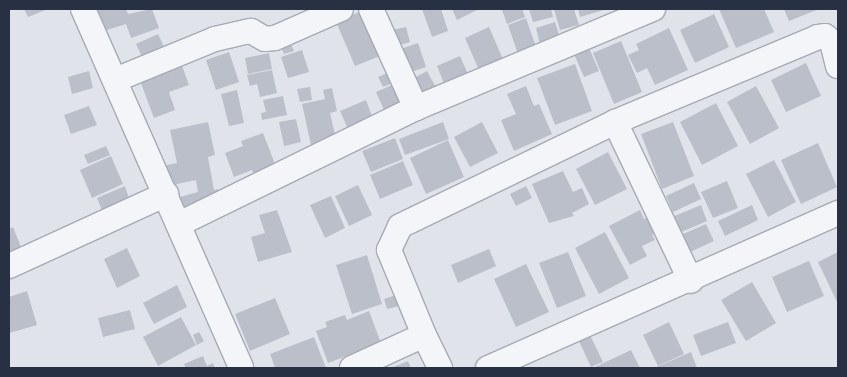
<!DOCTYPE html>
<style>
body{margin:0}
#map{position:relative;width:847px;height:377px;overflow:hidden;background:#e0e4ea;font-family:"DM Sans",sans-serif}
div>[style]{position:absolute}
.building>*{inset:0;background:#babfca}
.roads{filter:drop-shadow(1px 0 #a5aab5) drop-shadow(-1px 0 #a5aab5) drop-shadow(0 1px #a5aab5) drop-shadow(0 -1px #a5aab5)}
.minor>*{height:24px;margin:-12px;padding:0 12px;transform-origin:12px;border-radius:12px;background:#f4f5f8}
span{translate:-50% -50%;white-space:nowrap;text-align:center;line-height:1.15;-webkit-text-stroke:5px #f0f3f7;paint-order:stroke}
.frame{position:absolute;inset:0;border:10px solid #283043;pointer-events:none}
</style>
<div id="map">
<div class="building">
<i style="clip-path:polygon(24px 9px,48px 9px,28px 17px)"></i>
<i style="clip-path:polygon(93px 9px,126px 9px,128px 14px,152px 9px,159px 28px,131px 38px,126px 24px,101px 32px)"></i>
<i style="clip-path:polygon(366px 9px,385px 54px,355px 66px,336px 22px)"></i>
<i style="clip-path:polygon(422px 9px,441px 9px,448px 31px,432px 37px)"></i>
<i style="clip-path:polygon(452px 9px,477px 9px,477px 10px,457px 20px)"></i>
<i style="clip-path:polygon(522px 9px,525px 17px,507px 24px,502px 10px)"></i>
<i style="clip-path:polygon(529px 9px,551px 9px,553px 17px,533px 22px)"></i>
<i style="clip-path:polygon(554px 9px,574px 9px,579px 25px,560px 30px)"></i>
<i style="clip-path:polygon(578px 9px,607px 9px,580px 17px)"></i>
<i style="clip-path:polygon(719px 9px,764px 9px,774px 32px,736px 48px)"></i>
<i style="clip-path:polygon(784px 9px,819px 9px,789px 21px)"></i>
<i style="clip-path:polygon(714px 14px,729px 47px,695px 63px,680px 30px)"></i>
<i style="clip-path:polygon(526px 18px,537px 50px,519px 57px,508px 25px)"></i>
<i style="clip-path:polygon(555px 22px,561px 42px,541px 48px,536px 28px)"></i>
<i style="clip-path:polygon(406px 27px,410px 42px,397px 46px,392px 30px)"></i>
<i style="clip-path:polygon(489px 27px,506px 66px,482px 77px,465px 38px)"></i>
<i style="clip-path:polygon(669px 28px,688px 70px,655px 85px,647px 68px,637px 73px,628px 55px,639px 50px,636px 44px)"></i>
<i style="clip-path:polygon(158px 34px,166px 51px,144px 61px,136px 44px)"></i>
<i style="clip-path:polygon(290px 41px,294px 51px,284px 54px,280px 44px)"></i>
<i style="clip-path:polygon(621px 41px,642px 92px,614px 104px,593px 53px)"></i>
<i style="clip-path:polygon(418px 43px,426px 67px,405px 74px,398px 50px)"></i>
<i style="clip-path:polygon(589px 48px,599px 71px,584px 77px,574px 54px)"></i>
<i style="clip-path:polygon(302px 50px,309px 72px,288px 78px,281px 57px)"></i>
<i style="clip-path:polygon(229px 52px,239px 82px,216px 90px,206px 60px)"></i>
<i style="clip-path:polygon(269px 53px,272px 69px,248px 74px,245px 58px)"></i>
<i style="clip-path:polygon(460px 56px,471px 81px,447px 91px,437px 66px)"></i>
<i style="clip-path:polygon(181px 63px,189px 85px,169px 92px,175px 110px,154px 118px,139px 78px)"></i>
<i style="clip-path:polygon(806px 63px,821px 96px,786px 112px,771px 80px)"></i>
<i style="clip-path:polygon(575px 64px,592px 111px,555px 125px,537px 78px)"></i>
<i style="clip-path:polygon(272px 70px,277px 93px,260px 97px,257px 84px,250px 86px,247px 75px)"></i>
<i style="clip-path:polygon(89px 71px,93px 88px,72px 94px,68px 77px)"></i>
<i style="clip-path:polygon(392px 71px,397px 81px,383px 87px,378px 77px)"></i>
<i style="clip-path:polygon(427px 71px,440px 95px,425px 103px,412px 79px)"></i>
<i style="clip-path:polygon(399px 82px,407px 100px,384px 110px,376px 92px)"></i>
<i style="clip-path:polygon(526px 86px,534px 106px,539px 104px,552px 134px,514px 151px,501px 120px,516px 114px,507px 94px)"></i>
<i style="clip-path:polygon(756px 86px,779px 128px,750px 144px,727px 102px)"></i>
<i style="clip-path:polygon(310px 87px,312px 100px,300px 102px,297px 89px)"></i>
<i style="clip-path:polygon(332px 88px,337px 111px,330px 113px,336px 139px,311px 145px,302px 104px,325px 99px,323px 90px)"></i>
<i style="clip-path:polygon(237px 90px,244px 123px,229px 126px,221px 94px)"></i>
<i style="clip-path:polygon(283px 96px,287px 115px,262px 120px,261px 113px,266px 112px,263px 100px)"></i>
<i style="clip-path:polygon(366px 100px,375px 124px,350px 134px,340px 111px)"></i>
<i style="clip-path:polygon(716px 103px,738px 146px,702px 165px,680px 122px)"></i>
<i style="clip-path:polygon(89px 106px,97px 125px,71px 134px,64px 115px)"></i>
<i style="clip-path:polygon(296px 119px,301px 142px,284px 146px,279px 122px)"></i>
<i style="clip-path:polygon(208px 122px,215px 155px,208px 157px,214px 190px,218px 189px,221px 201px,183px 210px,180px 197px,198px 192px,196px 180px,168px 186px,163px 166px,177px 163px,170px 130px)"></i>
<i style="clip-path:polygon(443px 122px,449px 139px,405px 155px,399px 139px)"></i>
<i style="clip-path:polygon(482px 122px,498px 153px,470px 167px,454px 137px)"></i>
<i style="clip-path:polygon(673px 122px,694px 176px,662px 189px,641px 134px)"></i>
<i style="clip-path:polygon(263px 133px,277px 169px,255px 177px,252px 170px,234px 177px,225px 153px,243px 146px,241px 141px)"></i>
<i style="clip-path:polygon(395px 138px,403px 159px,371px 172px,362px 151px)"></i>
<i style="clip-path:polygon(448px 140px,464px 177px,426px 194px,410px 158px)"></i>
<i style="clip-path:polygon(818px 143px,837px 187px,801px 204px,781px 160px)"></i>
<i style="clip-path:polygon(106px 146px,110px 155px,88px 164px,84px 155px)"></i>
<i style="clip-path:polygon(608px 152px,627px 189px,595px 205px,576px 169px)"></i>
<i style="clip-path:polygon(111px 156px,123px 184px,92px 198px,80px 170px)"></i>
<i style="clip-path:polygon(774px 160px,796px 202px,768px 217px,746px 174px)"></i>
<i style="clip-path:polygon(403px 161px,413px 185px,380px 199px,370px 175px)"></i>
<i style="clip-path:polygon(563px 171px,573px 192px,582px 188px,589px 204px,572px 213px,574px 216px,549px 223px,532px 184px)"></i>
<i style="clip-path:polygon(727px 181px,738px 208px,713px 218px,701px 192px)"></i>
<i style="clip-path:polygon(694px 183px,701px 199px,673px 212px,666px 196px)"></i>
<i style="clip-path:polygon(358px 185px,372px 215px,349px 226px,335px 196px)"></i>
<i style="clip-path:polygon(125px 186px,129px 198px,102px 210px,97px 198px)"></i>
<i style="clip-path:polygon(526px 186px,532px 198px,516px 206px,510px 194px)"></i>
<i style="clip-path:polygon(331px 196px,345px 228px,325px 238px,310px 205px)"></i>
<i style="clip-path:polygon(701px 205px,707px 221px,679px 233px,672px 217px)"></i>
<i style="clip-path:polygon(752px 205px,758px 220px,725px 236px,718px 221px)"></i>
<i style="clip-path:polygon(277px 210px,292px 252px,258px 262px,251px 237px,265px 233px,259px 215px)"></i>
<i style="clip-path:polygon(640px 210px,644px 219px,651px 216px,659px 232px,652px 235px,655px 240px,642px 246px,647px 256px,630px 265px,609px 226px)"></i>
<i style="clip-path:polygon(706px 224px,714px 241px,690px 252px,683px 234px)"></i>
<i style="clip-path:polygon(13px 227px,21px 247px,9px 252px,9px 229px)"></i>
<i style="clip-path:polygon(605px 232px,629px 278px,599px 294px,575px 248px)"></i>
<i style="clip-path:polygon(127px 248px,140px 276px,117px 288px,104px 259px)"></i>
<i style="clip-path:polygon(489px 249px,496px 266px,458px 283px,451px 265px)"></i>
<i style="clip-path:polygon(568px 252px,586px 296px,557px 308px,539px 263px)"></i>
<i style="clip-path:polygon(838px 252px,838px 304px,818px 262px)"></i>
<i style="clip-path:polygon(367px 255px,382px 304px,352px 314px,336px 265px)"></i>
<i style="clip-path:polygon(809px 261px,824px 296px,787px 312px,772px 277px)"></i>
<i style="clip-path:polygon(526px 264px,549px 312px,516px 327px,494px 279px)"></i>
<i style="clip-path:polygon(752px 282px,776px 323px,746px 341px,721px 300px)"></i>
<i style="clip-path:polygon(177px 285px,187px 307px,154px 324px,143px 303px)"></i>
<i style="clip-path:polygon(27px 291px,37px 325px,9px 333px,9px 297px)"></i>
<i style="clip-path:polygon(399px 294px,403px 305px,387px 309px,384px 299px)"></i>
<i style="clip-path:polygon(275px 298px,290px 334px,250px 351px,235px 314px)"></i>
<i style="clip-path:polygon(130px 310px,135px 329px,103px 337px,98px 318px)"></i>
<i style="clip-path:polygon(369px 311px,381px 343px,328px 363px,316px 331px,327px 327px,325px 322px,345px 315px,347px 320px)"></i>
<i style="clip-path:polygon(181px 317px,196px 345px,158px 366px,143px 337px)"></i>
<i style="clip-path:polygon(669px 322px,684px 354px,658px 366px,643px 335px)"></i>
<i style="clip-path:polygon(728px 322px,736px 343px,701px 356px,693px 335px)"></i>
<i style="clip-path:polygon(199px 332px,204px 341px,197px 345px,193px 335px)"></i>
<i style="clip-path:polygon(589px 333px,603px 362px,591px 367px,578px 339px)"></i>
<i style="clip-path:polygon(314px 337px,326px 368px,275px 368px,270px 354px)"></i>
<i style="clip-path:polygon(631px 350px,640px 368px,593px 368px)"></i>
<i style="clip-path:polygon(691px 352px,697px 368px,654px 368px,659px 366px)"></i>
<i style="clip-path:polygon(203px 356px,207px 366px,213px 363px,215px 368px,186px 368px,184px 364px)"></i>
<i style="clip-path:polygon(408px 361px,411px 368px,391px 368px)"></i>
</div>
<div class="roads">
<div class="minor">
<i style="left:83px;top:9px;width:392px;rotate:66.2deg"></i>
<i style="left:371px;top:9px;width:109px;rotate:65.6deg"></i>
<i style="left:115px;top:80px;width:108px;rotate:-22.3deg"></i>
<i style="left:215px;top:39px;width:37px;rotate:-13deg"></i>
<i style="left:251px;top:31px;width:16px;rotate:30deg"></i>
<i style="left:265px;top:39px;width:10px;rotate:-6deg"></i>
<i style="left:275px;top:38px;width:72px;rotate:-23.7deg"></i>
<i style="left:615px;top:122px;width:176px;rotate:64.5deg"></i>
<i style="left:179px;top:224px;width:264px;rotate:-26.1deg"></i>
<i style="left:416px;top:108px;width:257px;rotate:-22.7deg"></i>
<i style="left:9px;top:266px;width:173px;rotate:-24.6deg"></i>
<i style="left:424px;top:335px;width:37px;rotate:64deg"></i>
<i style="left:352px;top:368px;width:79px;rotate:-24.6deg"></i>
<i style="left:424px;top:335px;width:92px;rotate:-112.4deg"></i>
<i style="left:389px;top:250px;width:26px;rotate:-65deg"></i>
<i style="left:400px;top:226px;width:239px;rotate:-25.8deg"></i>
<i style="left:615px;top:122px;width:220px;rotate:-22.7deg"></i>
<i style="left:818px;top:37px;width:7px;rotate:-8deg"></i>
<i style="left:825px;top:36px;width:9px;rotate:41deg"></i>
<i style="left:832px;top:42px;width:25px;rotate:76deg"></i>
<i style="left:488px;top:368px;width:383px;rotate:-23.9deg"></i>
</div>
</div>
<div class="frame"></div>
</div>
